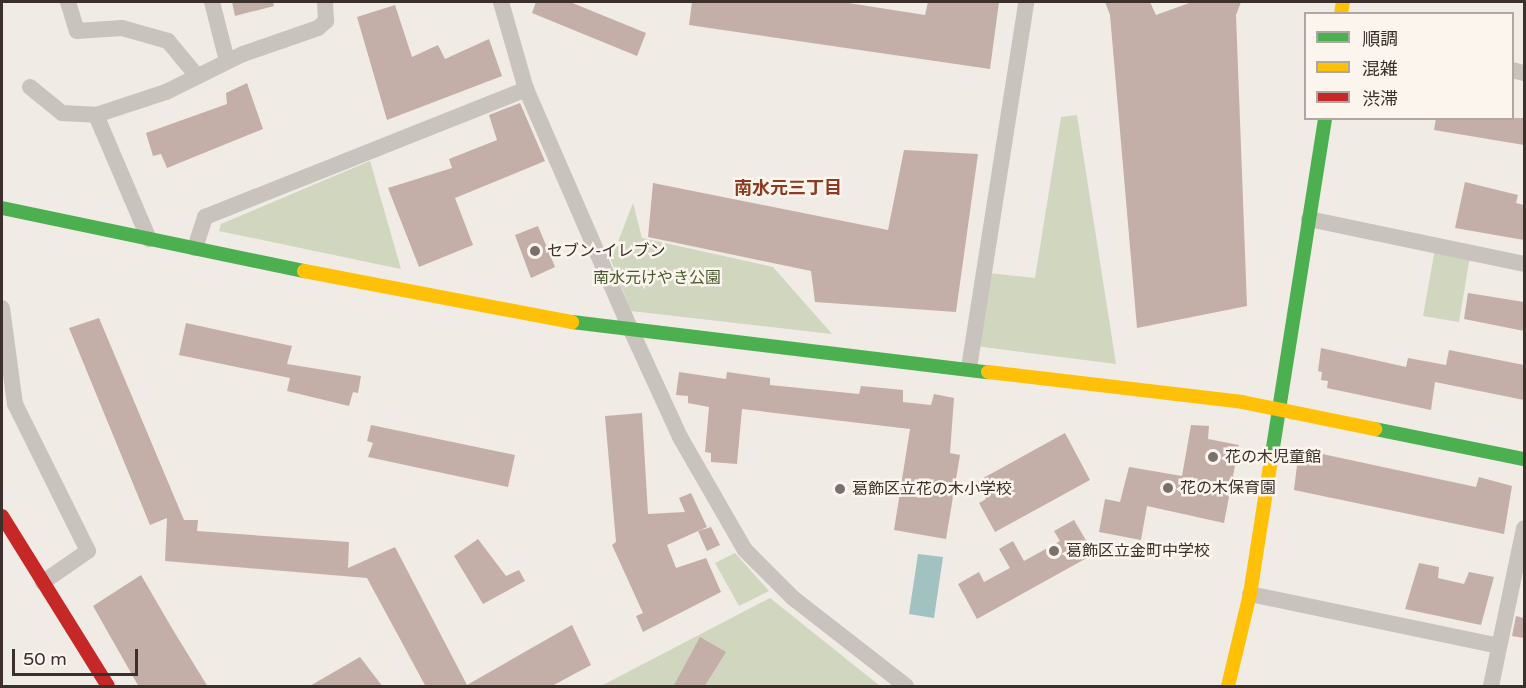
<!DOCTYPE html>
<meta charset="utf-8">
<style>
body{margin:0}
#map{position:relative;width:1526px;height:688px;overflow:hidden;background:#f0ebe5;font-family:"Varela Round","Noto Sans JP",sans-serif}
div>[style]{position:absolute}
.green>*{inset:0;background:#d1d6bf}
.water>*{inset:0;background:#a1c2c1}
.building>*{inset:0;background:#c3afa7}
.street>*{height:16px;margin:-8px;padding:0 8px;transform-origin:8px;border-radius:8px;background:#c9c3be}
.fast>*{height:14px;margin:-7px;padding:0 7px;transform-origin:7px;border-radius:7px;background:#4caf50}
.slow>*{height:14px;margin:-7px;padding:0 7px;transform-origin:7px;border-radius:7px;background:#ffc107}
.jam>*{height:14px;margin:-7px;padding:0 7px;transform-origin:7px;border-radius:7px;background:#c62828}
.dots>*{width:16px;height:16px;translate:-50% -50%;box-sizing:border-box;border:3px solid #fbf5ee;border-radius:50%}
span{translate:-50% -50%;white-space:nowrap;text-align:center;line-height:1.15;-webkit-text-stroke:5px #fbf5ee;paint-order:stroke}
.poi-label{font-size:16px;color:#3b302b}
.left{translate:0 -50%;text-align:left}
.park-label{font-size:16px;color:#4a5a2e}
.neighbourhood-label{font-size:18px;color:#8c3b22;font-weight:700}
.frame{position:absolute;inset:0;border:3px solid #3b302b;pointer-events:none}
.legend{position:absolute;left:1304px;top:12px;width:210px;height:108px;box-sizing:border-box;background:#fbf5ee;border:2px solid #aea6a0;margin:0;padding:8px 10px;list-style:none;font-size:18px;color:#3b302b}
.legend li{display:flex;align-items:center;gap:12px;height:30px}
.legend b{width:30px;border:2px solid #aea6a0}
.scale{position:absolute;left:12px;top:649px;width:126px;height:27px;box-sizing:border-box;border:3px solid #3b302b;border-top:0;padding-left:8px;font-size:18px;line-height:21px;white-space:nowrap;color:#3b302b;-webkit-text-stroke:4px #fbf5ee;paint-order:stroke}
</style>
<div id="map">
<div class="green">
<i style="clip-path:polygon(1077px 115px,1116px 364px,976px 346px,989px 273px,1035px 278px,1061px 117px)"></i>
<i style="clip-path:polygon(370px 161px,401px 269px,219px 231px,221px 224px)"></i>
<i style="clip-path:polygon(633px 203px,642px 238px,773px 267px,832px 334px,631px 311px,611px 260px)"></i>
<i style="clip-path:polygon(1435px 249px,1470px 256px,1459px 322px,1423px 316px)"></i>
<i style="clip-path:polygon(735px 553px,769px 591px,739px 606px,715px 563px)"></i>
<i style="clip-path:polygon(770px 598px,880px 686px,601px 686px)"></i>
</div>
<div class="water">
<i style="clip-path:polygon(918px 554px,943px 557px,934px 618px,909px 614px)"></i>
</div>
<div class="building">
<i style="clip-path:polygon(232px 2px,273px 2px,274px 6px,235px 16px)"></i>
<i style="clip-path:polygon(536px 2px,570px 2px,646px 33px,637px 56px,532px 13px)"></i>
<i style="clip-path:polygon(692px 2px,842px 2px,925px 15px,928px 2px,999px 2px,990px 69px,689px 25px)"></i>
<i style="clip-path:polygon(1105px 2px,1150px 2px,1156px 15px,1192px 2px,1241px 2px,1236px 15px,1247px 306px,1137px 328px,1110px 15px)"></i>
<i style="clip-path:polygon(395px 5px,412px 57px,438px 45px,445px 59px,489px 39px,502px 76px,387px 120px,357px 17px)"></i>
<i style="clip-path:polygon(247px 83px,263px 129px,167px 168px,161px 154px,153px 156px,146px 133px,227px 104px,226px 93px)"></i>
<i style="clip-path:polygon(520px 103px,545px 161px,455px 198px,473px 245px,419px 267px,388px 188px,452px 168px,449px 159px,497px 140px,489px 115px)"></i>
<i style="clip-path:polygon(1436px 118px,1524px 118px,1524px 145px,1434px 130px)"></i>
<i style="clip-path:polygon(904px 150px,978px 154px,956px 312px,815px 302px,811px 271px,648px 237px,653px 183px,888px 230px)"></i>
<i style="clip-path:polygon(1465px 182px,1518px 195px,1516px 203px,1524px 205px,1524px 240px,1455px 228px)"></i>
<i style="clip-path:polygon(538px 226px,555px 267px,531px 278px,515px 235px)"></i>
<i style="clip-path:polygon(1468px 293px,1524px 302px,1524px 331px,1464px 319px)"></i>
<i style="clip-path:polygon(99px 318px,184px 520px,198px 520px,197px 531px,349px 542px,348px 568px,395px 547px,467px 685px,572px 625px,591px 665px,550px 687px,426px 687px,367px 578px,165px 561px,167px 518px,150px 525px,69px 328px)"></i>
<i style="clip-path:polygon(186px 323px,292px 346px,287px 364px,361px 376px,358px 393px,353px 392px,349px 406px,287px 391px,290px 378px,179px 355px)"></i>
<i style="clip-path:polygon(1321px 348px,1406px 367px,1408px 358px,1446px 365px,1449px 350px,1524px 365px,1524px 400px,1435px 382px,1431px 410px,1327px 388px,1328px 381px,1321px 380px,1322px 372px,1318px 371px)"></i>
<i style="clip-path:polygon(679px 372px,726px 379px,727px 372px,770px 378px,770px 385px,859px 394px,861px 386px,903px 390px,903px 402px,931px 405px,934px 394px,954px 398px,950px 453px,960px 455px,946px 539px,894px 530px,910px 429px,742px 409px,737px 464px,711px 462px,711px 453px,705px 452px,709px 407px,688px 403px,688px 396px,676px 395px)"></i>
<i style="clip-path:polygon(642px 413px,648px 514px,685px 512px,679px 498px,691px 493px,707px 527px,667px 545px,676px 568px,706px 558px,721px 592px,643px 632px,636px 616px,643px 613px,612px 545px,616px 542px,605px 416px)"></i>
<i style="clip-path:polygon(371px 425px,515px 455px,508px 487px,368px 457px,373px 443px,367px 441px)"></i>
<i style="clip-path:polygon(1191px 425px,1209px 426px,1208px 439px,1239px 445px,1224px 523px,1147px 506px,1141px 540px,1099px 532px,1105px 499px,1120px 502px,1129px 467px,1182px 476px)"></i>
<i style="clip-path:polygon(1065px 433px,1090px 480px,995px 532px,979px 503px,986px 499px,976px 482px)"></i>
<i style="clip-path:polygon(1299px 449px,1476px 487px,1479px 477px,1512px 486px,1504px 534px,1294px 490px)"></i>
<i style="clip-path:polygon(1074px 520px,1094px 554px,977px 619px,958px 584px,979px 572px,984px 582px,1010px 568px,999px 549px,1013px 541px,1024px 561px,1060px 541px,1054px 531px)"></i>
<i style="clip-path:polygon(711px 527px,720px 545px,707px 551px,698px 531px)"></i>
<i style="clip-path:polygon(478px 539px,506px 576px,519px 570px,525px 581px,483px 604px,454px 556px)"></i>
<i style="clip-path:polygon(1419px 563px,1439px 567px,1438px 578px,1464px 584px,1469px 572px,1494px 577px,1481px 625px,1405px 609px)"></i>
<i style="clip-path:polygon(141px 575px,173px 630px,208px 687px,139px 687px,93px 606px)"></i>
<i style="clip-path:polygon(1516px 616px,1524px 618px,1524px 638px,1512px 636px)"></i>
<i style="clip-path:polygon(700px 637px,726px 652px,704px 687px,673px 687px)"></i>
<i style="clip-path:polygon(360px 657px,383px 687px,308px 687px)"></i>
</div>
<div class="street">
<i style="left:68px;top:2px;width:30px;rotate:73deg"></i>
<i style="left:77px;top:31px;width:45px;rotate:-3.8deg"></i>
<i style="left:122px;top:28px;width:48px;rotate:15.8deg"></i>
<i style="left:168px;top:41px;width:45px;rotate:50.4deg"></i>
<i style="left:212px;top:2px;width:61px;rotate:75.7deg"></i>
<i style="left:501px;top:2px;width:91px;rotate:74deg"></i>
<i style="left:526px;top:89px;width:263px;rotate:66.5deg"></i>
<i style="left:631px;top:330px;width:118px;rotate:65.4deg"></i>
<i style="left:680px;top:437px;width:130px;rotate:60.1deg"></i>
<i style="left:745px;top:550px;width:68px;rotate:45deg"></i>
<i style="left:793px;top:598px;width:143px;rotate:37.9deg"></i>
<i style="left:1512px;top:70px;width:12px;rotate:14deg"></i>
<i style="left:30px;top:87px;width:41px;rotate:39.1deg"></i>
<i style="left:62px;top:113px;width:34px;rotate:3deg"></i>
<i style="left:96px;top:115px;width:74px;rotate:-18.2deg"></i>
<i style="left:166px;top:92px;width:86px;rotate:-26.3deg"></i>
<i style="left:243px;top:54px;width:79px;rotate:-19.1deg"></i>
<i style="left:318px;top:28px;width:11px;rotate:-41deg"></i>
<i style="left:326px;top:21px;width:19px;rotate:-93deg"></i>
<i style="left:96px;top:115px;width:135px;rotate:66.9deg"></i>
<i style="left:1309px;top:219px;width:220px;rotate:11.8deg"></i>
<i style="left:195px;top:248px;width:33px;rotate:-72deg"></i>
<i style="left:205px;top:217px;width:346px;rotate:-21.7deg"></i>
<i style="left:2px;top:308px;width:97px;rotate:82.3deg"></i>
<i style="left:15px;top:404px;width:164px;rotate:63.6deg"></i>
<i style="left:88px;top:551px;width:55px;rotate:145.4deg"></i>
<i style="left:969px;top:368px;width:370px;rotate:-81.1deg"></i>
<i style="left:1250px;top:594px;width:254px;rotate:11.8deg"></i>
<i style="left:1491px;top:686px;width:161px;rotate:-78.2deg"></i>
</div>
<div class="fast">
<i style="left:2px;top:208px;width:309px;rotate:11.8deg"></i>
<i style="left:572px;top:322px;width:419px;rotate:6.9deg"></i>
<i style="left:1375px;top:429px;width:152px;rotate:11.4deg"></i>
<i style="left:1271px;top:460px;width:346px;rotate:-81deg"></i>
</div>
<div class="slow">
<i style="left:1341px;top:14px;width:12px;rotate:-81deg"></i>
<i style="left:304px;top:271px;width:273px;rotate:10.8deg"></i>
<i style="left:988px;top:372px;width:256px;rotate:6.7deg"></i>
<i style="left:1242px;top:402px;width:136px;rotate:11.5deg"></i>
<i style="left:1228px;top:686px;width:95px;rotate:-76.6deg"></i>
<i style="left:1250px;top:594px;width:136px;rotate:-81.1deg"></i>
</div>
<div class="jam">
<i style="left:2px;top:516px;width:200px;rotate:58.1deg"></i>
</div>
<div class="dots">
<i style="left:535px;top:251px;background:#7a716c"></i>
<i style="left:1213px;top:457px;background:#7a716c"></i>
<i style="left:1168px;top:488px;background:#7a716c"></i>
<i style="left:840px;top:489px;background:#7a716c"></i>
<i style="left:1054px;top:551px;background:#7a716c"></i>
</div>
<div class="poi-label">
<span class="left" style="left:547px;top:251px">セブン-イレブン</span>
<span class="left" style="left:1225px;top:457px">花の木児童館</span>
<span class="left" style="left:1180px;top:488px">花の木保育園</span>
<span class="left" style="left:852px;top:489px">葛飾区立花の木小学校</span>
<span class="left" style="left:1066px;top:551px">葛飾区立金町中学校</span>
</div>
<div class="park-label">
<span style="left:657px;top:278px">南水元けやき公園</span>
</div>
<div class="neighbourhood-label">
<span style="left:788px;top:188px">南水元三丁目</span>
</div>
<div class="frame"></div>
<ul class="legend">
<li><b style="height:8px;background:#4caf50"></b>順調</li>
<li><b style="height:8px;background:#ffc107"></b>混雑</li>
<li><b style="height:8px;background:#c62828"></b>渋滞</li>
</ul>
<div class="scale">50 m</div>
</div>
